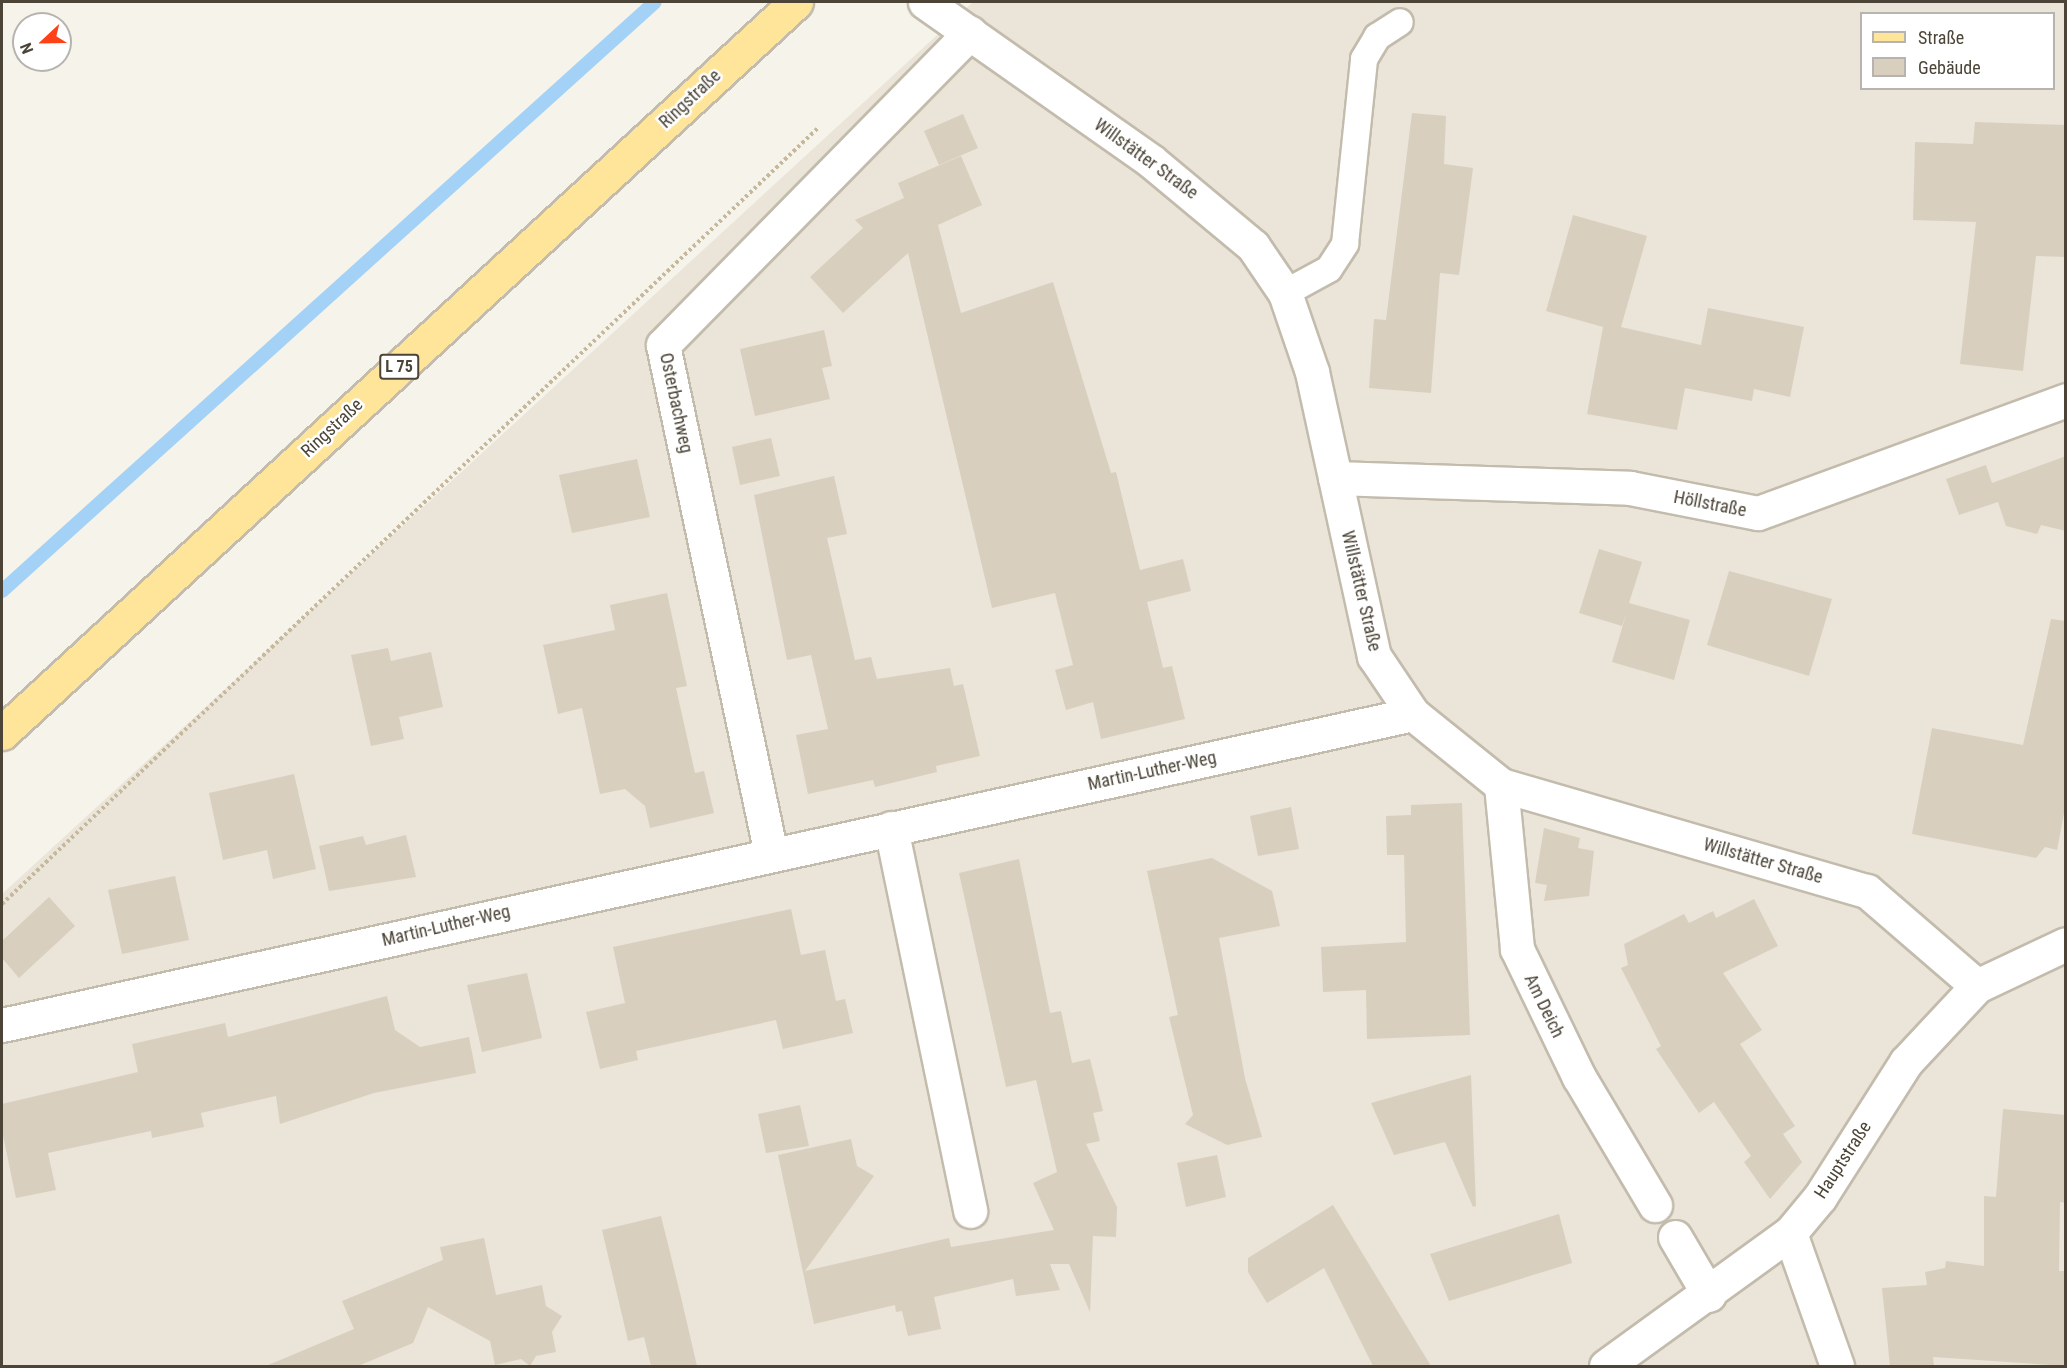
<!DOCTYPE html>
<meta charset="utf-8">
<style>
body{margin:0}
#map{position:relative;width:2067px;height:1368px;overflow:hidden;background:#f6f3ea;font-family:"Roboto Condensed",sans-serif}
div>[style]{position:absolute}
.residential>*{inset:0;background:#eae5d8}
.stream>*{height:14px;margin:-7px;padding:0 7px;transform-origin:7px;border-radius:7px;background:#a3d2f6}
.building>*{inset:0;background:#d9cfbf}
.path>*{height:4px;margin-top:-2px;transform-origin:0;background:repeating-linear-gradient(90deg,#c5b89c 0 3px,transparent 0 6px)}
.roads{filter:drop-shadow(2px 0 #c3bbac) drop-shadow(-2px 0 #c3bbac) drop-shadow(0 2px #c3bbac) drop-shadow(0 -2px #c3bbac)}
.service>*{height:26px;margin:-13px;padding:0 13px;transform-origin:13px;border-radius:13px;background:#fff}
.minor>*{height:33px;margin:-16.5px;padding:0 16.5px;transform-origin:16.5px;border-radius:16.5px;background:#fff}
.primary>*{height:33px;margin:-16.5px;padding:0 16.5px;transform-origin:16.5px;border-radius:16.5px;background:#ffe59a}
span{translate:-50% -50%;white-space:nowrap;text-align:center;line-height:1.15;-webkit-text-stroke:5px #fff;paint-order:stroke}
.shield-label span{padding:2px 4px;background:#fff;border:2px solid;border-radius:4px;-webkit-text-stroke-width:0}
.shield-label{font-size:16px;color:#4b4437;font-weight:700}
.street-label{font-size:18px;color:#4b4437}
.frame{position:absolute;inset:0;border:3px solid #4b4437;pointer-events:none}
.legend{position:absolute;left:1860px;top:12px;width:195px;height:78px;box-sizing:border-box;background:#fff;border:2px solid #b7b4af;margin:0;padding:8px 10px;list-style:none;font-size:18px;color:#4b4437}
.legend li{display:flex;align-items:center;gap:12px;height:30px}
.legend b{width:30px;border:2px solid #b7b4af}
.north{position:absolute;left:12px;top:12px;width:60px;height:60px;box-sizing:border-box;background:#fff;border:2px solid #b7b4af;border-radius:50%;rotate:248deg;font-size:16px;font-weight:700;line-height:24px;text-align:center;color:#4b4437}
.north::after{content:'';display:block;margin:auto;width:21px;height:27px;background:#ff4118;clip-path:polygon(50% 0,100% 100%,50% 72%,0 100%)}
</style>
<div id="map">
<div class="residential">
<i style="clip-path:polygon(evenodd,973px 2px,2065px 2px,2065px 1366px,2px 1366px,2px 894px,973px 2px,1862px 14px,2054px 14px,2054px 88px,1862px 88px,1862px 14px)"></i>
</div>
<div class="stream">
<i style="left:2px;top:591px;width:879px;rotate:-42.05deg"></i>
</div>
<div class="building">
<i style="clip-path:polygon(1412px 113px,1446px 116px,1444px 164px,1473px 168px,1459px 275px,1440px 273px,1431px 393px,1369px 388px,1374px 319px,1386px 320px)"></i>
<i style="clip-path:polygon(963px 114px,978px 148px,939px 165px,924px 131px)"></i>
<i style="clip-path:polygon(1975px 122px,2066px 125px,2066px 257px,2036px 256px,2023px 371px,1960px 364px,1976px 222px,1913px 220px,1915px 142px,1973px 144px)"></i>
<i style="clip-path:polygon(961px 156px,982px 205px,938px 225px,961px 313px,1053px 282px,1111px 473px,1116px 472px,1140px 570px,1183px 559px,1191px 591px,1147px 602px,1163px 668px,1172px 666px,1185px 719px,1101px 739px,1093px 702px,1066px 710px,1055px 670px,1073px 665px,1055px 593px,992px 608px,908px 253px,843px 313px,810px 277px,863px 228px,855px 220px,904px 198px,898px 183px)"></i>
<i style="clip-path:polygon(1573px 215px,1647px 236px,1621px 327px,1701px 345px,1708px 308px,1804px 327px,1790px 397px,1754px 389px,1752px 401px,1685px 388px,1677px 430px,1587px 414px,1603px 327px,1546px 311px)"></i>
<i style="clip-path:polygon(824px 330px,832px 366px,822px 368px,830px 399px,755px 416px,740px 349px)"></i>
<i style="clip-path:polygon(771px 438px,780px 476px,740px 485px,732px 447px)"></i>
<i style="clip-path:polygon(2066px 456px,2066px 531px,2041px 525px,2037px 534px,2006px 526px,1998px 502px,1959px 515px,1946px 479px,1986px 465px,1992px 483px)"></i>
<i style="clip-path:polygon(637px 459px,650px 517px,572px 533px,559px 475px)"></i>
<i style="clip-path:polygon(834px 476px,847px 534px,827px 538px,855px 660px,871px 657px,877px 679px,950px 668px,954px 686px,963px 684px,980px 756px,936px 766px,937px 772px,875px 787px,873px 780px,808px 794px,796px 735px,828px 729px,811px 655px,787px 660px,754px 495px)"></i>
<i style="clip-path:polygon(1599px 549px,1642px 562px,1629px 603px,1690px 620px,1674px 680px,1612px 662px,1627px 611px,1622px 626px,1579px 613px)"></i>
<i style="clip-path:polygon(1729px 571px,1832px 599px,1809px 676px,1707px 645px)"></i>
<i style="clip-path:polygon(667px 593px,687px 686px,676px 688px,695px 773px,704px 771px,714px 813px,650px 828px,645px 806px,625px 789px,600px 794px,582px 708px,558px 714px,543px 645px,615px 630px,610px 605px)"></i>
<i style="clip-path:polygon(2051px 619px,2066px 621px,2066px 803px,2057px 850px,2045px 847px,2036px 858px,1912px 834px,1932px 728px,2023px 745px)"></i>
<i style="clip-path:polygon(388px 648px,391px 661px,431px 652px,443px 707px,399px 717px,404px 739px,371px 746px,351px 655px)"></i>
<i style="clip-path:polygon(294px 774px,316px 869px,273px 879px,267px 850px,223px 860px,209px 793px)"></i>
<i style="clip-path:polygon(1462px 803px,1470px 1035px,1367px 1039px,1366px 990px,1323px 992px,1321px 947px,1406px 942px,1404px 855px,1387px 855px,1386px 816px,1411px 815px,1411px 805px)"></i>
<i style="clip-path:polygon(1291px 807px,1299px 849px,1258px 856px,1250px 816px)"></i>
<i style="clip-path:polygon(1544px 828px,1580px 838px,1578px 848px,1594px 851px,1589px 896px,1544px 901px,1547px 885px,1535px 883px)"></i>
<i style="clip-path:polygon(406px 835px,416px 877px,329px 891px,319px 846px,363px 836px,366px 845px)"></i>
<i style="clip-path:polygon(1212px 858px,1272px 891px,1280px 926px,1219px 938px,1245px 1078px,1262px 1137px,1227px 1145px,1185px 1124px,1193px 1115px,1169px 1017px,1178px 1015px,1147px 871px)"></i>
<i style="clip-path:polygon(1019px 859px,1050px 1013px,1061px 1011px,1072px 1063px,1090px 1059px,1103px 1111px,1093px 1113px,1100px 1141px,1086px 1144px,1117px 1207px,1116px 1237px,1093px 1236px,1090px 1312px,1069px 1264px,1050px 1264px,1060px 1290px,1016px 1296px,1013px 1279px,934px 1297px,941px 1329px,908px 1336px,902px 1311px,896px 1312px,895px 1305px,814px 1324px,778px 1155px,851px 1139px,857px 1166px,874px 1176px,805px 1271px,949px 1238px,951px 1247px,1054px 1230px,1033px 1183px,1057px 1172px,1036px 1080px,1006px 1087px,959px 873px)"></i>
<i style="clip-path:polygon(175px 876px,189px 940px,122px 954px,108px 890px)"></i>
<i style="clip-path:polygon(49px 897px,75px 926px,19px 978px,2px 958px,2px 941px)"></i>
<i style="clip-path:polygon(1754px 899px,1778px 946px,1723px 973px,1762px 1030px,1740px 1044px,1795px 1126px,1783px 1134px,1802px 1162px,1770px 1199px,1744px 1162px,1751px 1156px,1714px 1102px,1699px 1113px,1656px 1049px,1661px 1046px,1621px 968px,1628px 965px,1624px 944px,1684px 914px,1689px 923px,1713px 911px,1716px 918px)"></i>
<i style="clip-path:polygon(791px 909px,801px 955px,825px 950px,836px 1001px,845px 999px,853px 1033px,783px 1049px,776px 1020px,636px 1051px,638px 1060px,600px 1069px,586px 1012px,625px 1003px,613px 947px)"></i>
<i style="clip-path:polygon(527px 973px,542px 1038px,482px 1052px,467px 985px)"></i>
<i style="clip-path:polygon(387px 996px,395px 1030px,420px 1047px,469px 1037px,476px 1073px,374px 1093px,280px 1124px,276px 1096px,201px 1113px,204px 1127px,152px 1138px,151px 1131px,48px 1153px,56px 1190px,16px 1198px,2px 1131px,2px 1104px,138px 1072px,132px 1044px,225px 1023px,228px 1037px)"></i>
<i style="clip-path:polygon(1471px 1075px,1476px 1206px,1473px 1207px,1445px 1142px,1394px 1155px,1371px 1103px)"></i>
<i style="clip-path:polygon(800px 1105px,809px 1146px,766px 1153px,758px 1114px)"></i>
<i style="clip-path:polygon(2003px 1109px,2066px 1115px,2066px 1203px,2060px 1202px,2059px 1271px,2066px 1271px,2066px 1366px,1933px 1357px,1934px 1366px,1890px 1366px,1882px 1288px,1927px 1285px,1925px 1272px,1945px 1268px,1946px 1261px,1984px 1266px,1984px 1196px,1996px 1197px)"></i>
<i style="clip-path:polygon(1217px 1155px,1226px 1197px,1186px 1207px,1177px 1163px)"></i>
<i style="clip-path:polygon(1333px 1205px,1431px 1366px,1373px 1366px,1324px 1268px,1267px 1303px,1248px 1272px,1248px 1258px)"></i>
<i style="clip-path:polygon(1559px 1214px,1572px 1263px,1449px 1301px,1430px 1254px)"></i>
<i style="clip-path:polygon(661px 1216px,680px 1293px,697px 1366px,651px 1366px,644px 1337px,628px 1341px,617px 1294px,602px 1230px)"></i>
<i style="clip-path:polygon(484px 1238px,496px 1295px,542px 1285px,546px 1306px,562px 1316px,552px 1332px,556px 1352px,536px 1356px,530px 1366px,521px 1359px,495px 1365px,490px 1341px,428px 1307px,413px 1343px,358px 1366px,266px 1366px,354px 1329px,342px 1301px,443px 1260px,440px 1247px)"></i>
</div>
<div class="path">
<i style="left:2px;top:904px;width:1126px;rotate:-43.56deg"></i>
</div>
<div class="roads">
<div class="service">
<i style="left:1285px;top:293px;width:50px;rotate:-28.6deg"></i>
<i style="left:1329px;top:269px;width:30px;rotate:-57deg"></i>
<i style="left:1345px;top:244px;width:186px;rotate:-84.1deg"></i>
<i style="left:1364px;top:59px;width:26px;rotate:-59deg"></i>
<i style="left:1377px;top:37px;width:27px;rotate:-33deg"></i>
</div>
<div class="minor">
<i style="left:925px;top:2px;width:276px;rotate:35.1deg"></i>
<i style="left:1151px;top:161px;width:133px;rotate:39.8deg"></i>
<i style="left:1253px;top:246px;width:57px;rotate:55.8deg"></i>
<i style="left:1285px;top:293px;width:83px;rotate:71.1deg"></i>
<i style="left:1312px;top:372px;width:291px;rotate:77.7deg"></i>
<i style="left:1374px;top:656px;width:70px;rotate:56.1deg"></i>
<i style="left:1413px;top:714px;width:113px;rotate:38.9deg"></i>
<i style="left:1501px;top:785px;width:381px;rotate:16.2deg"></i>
<i style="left:1867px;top:891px;width:145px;rotate:40.8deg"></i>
<i style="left:1335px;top:478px;width:295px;rotate:1.9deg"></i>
<i style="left:1630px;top:488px;width:130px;rotate:11.1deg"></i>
<i style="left:1758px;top:513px;width:328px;rotate:-20.1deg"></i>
<i style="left:1501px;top:785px;width:165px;rotate:84.4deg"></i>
<i style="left:1517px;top:949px;width:142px;rotate:64.2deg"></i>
<i style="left:1579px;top:1077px;width:149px;rotate:59.3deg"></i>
<i style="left:891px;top:828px;width:391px;rotate:78.3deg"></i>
<i style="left:771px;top:854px;width:520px;rotate:-101.98deg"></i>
<i style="left:663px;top:345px;width:438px;rotate:-45.5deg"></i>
<i style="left:2px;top:1025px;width:1445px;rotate:-12.43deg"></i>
<i style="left:1790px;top:1233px;width:141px;rotate:70.5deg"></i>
<i style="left:1675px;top:1237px;width:67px;rotate:59.6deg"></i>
<i style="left:1606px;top:1366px;width:227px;rotate:-35.9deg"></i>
<i style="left:1790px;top:1233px;width:47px;rotate:-50.2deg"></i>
<i style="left:1820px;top:1197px;width:160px;rotate:-57.5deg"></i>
<i style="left:1906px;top:1062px;width:104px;rotate:-46.9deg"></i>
<i style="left:1977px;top:986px;width:98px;rotate:-25.3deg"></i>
</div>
<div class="primary">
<i style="left:2px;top:733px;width:1079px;rotate:-42.63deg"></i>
</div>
</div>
<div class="shield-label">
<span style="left:399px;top:367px">L 75</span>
</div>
<div class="street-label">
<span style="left:690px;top:99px;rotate:-43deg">Ringstraße</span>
<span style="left:1146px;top:159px;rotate:36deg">Willstätter Straße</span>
<span style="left:676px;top:403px;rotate:78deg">Osterbachweg</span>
<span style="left:332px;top:428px;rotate:-43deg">Ringstraße</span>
<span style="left:1710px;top:504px;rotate:11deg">Höllstraße</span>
<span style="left:1361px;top:591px;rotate:77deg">Willstätter Straße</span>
<span style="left:1152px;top:771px;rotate:-12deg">Martin-Luther-Weg</span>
<span style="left:1763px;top:861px;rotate:16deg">Willstätter Straße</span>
<span style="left:446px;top:926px;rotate:-13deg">Martin-Luther-Weg</span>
<span style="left:1544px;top:1006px;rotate:64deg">Am Deich</span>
<span style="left:1843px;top:1160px;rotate:-57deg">Hauptstraße</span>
</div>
<div class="frame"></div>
<ul class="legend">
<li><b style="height:8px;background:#ffe59a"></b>Straße</li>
<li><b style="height:16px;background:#d9cfbf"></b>Gebäude</li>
</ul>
<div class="north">N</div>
</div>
